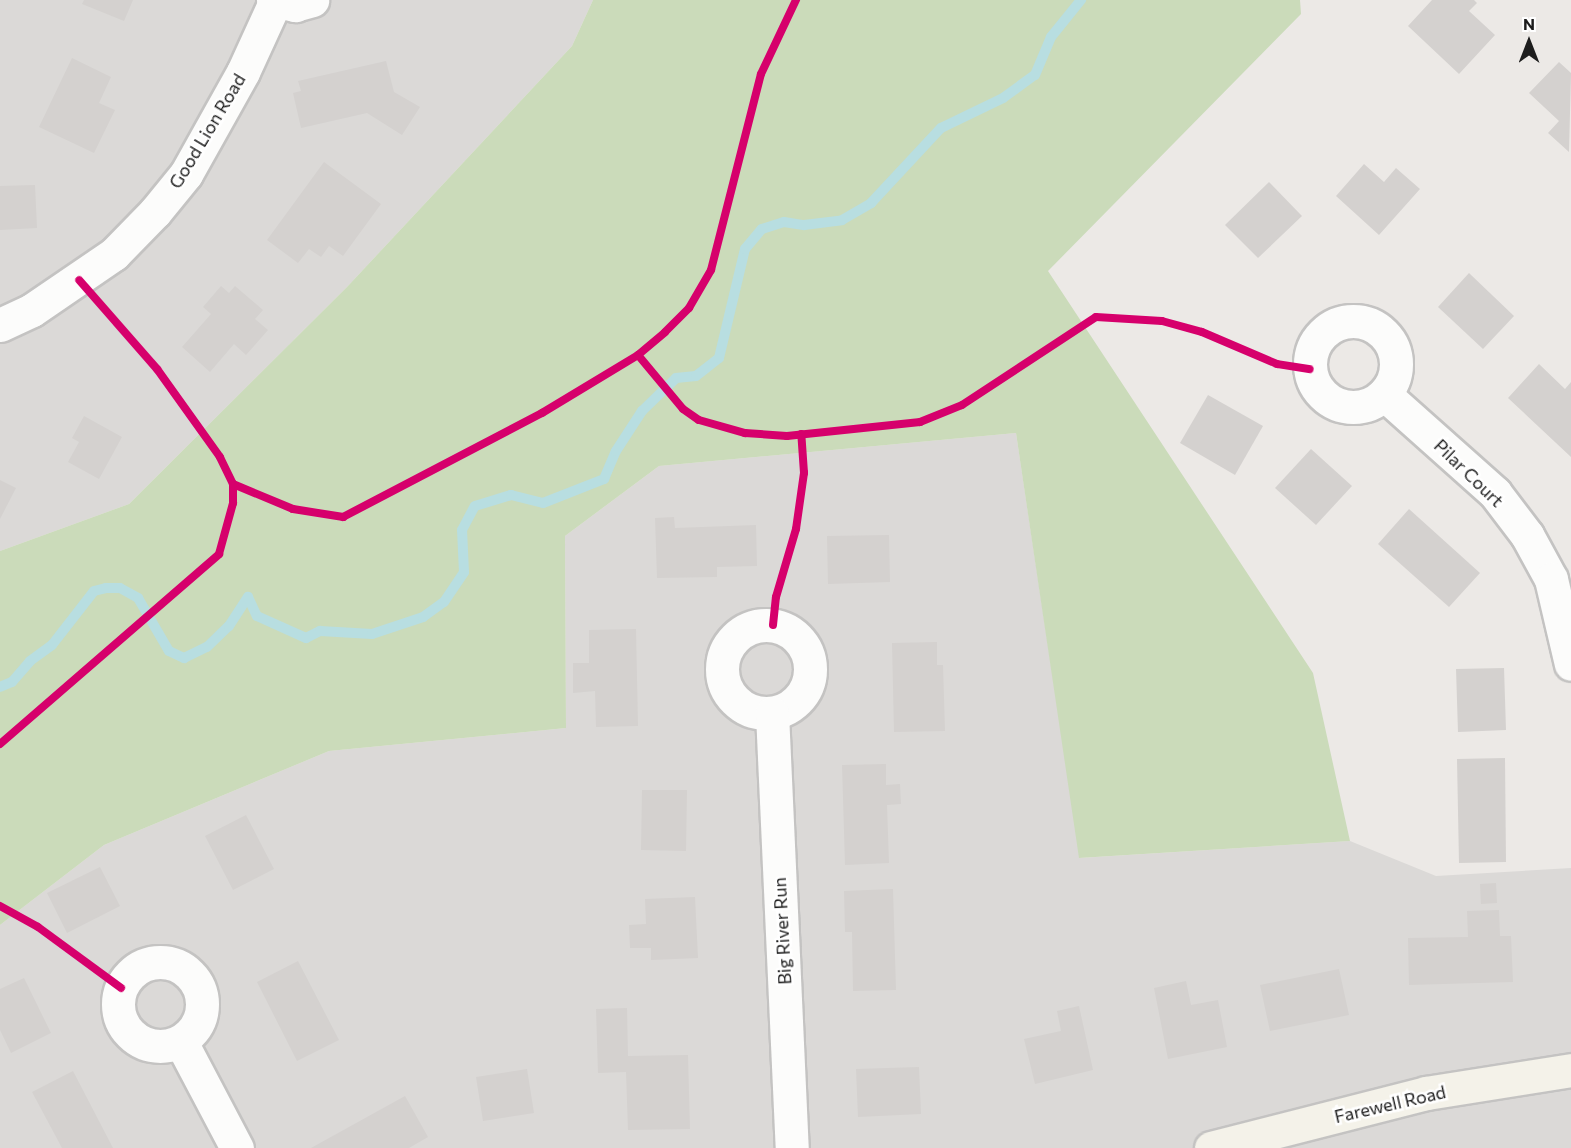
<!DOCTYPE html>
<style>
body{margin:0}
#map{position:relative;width:1571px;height:1148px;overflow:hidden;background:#ece9e6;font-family:Commissioner,sans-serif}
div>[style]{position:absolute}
.residential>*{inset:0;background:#dbd9d7}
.forest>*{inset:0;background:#cbdbba}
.stream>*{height:10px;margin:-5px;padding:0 5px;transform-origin:5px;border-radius:5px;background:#b8dee1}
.building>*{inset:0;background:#d4d1cf}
.roads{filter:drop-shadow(2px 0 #c4c3c2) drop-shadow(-2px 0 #c4c3c2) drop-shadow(0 2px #c4c3c2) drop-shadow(0 -2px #c4c3c2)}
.street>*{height:33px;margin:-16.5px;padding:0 16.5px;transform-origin:16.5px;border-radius:16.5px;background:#fcfcfb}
.street>.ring{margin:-16.5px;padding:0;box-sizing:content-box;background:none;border:33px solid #fcfcfb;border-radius:50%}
.secondary>*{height:33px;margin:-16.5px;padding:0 16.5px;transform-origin:16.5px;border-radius:16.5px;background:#f4f2e9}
.cycleway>*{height:8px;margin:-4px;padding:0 4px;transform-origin:4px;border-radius:4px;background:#d6006c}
span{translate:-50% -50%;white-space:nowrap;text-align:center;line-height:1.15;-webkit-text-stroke:5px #fff;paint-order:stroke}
.street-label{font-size:18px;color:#1d1d1d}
.north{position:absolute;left:1499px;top:12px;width:60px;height:60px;-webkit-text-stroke:4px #fff;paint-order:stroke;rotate:0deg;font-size:16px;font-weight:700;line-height:24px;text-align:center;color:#1d1d1d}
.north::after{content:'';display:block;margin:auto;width:21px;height:27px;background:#1d1d1d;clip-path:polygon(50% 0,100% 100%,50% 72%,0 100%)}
</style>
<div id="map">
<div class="residential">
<i style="clip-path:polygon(0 0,593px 0,572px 46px,347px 287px,129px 504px,0 551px)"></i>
<i style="clip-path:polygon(1016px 433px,1080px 858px,1350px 841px,1436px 876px,1571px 868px,1571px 1148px,0 1148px,0 925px,104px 845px,329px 751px,566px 728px,565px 536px,659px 466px)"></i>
</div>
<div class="forest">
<i style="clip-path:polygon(593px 0,1300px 0,1301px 14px,1048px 271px,1313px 673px,1350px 841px,1079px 858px,1016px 433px,659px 466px,565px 536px,566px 728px,329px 751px,104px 845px,0 925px,0 551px,129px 504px,347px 287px,572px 46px)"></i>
</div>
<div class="stream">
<i style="left:0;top:687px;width:13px;rotate:-23deg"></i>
<i style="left:12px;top:682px;width:28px;rotate:-49deg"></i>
<i style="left:30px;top:661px;width:27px;rotate:-36deg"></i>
<i style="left:52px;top:645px;width:68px;rotate:-52.1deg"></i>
<i style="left:94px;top:591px;width:12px;rotate:-14deg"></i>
<i style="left:106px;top:588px;width:14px"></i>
<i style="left:120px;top:588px;width:21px;rotate:29deg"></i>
<i style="left:138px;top:598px;width:61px;rotate:59.7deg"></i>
<i style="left:169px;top:651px;width:17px;rotate:25deg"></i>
<i style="left:184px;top:658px;width:25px;rotate:-26deg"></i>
<i style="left:207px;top:647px;width:30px;rotate:-44deg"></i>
<i style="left:229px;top:626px;width:35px;rotate:-57deg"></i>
<i style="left:248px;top:597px;width:21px;rotate:65deg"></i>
<i style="left:257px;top:616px;width:54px;rotate:24.2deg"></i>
<i style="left:306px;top:638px;width:16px;rotate:-27deg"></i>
<i style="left:320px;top:631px;width:52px;rotate:3.3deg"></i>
<i style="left:372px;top:634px;width:54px;rotate:-18.4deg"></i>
<i style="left:423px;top:617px;width:26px;rotate:-36deg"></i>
<i style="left:444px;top:602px;width:36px;rotate:-56deg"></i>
<i style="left:464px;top:572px;width:42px;rotate:-92.7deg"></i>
<i style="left:462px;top:530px;width:27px;rotate:-62deg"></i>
<i style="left:475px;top:506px;width:38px;rotate:-17deg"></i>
<i style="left:511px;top:495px;width:33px;rotate:14deg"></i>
<i style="left:543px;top:503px;width:66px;rotate:-21.5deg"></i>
<i style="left:604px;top:479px;width:30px;rotate:-67deg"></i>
<i style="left:616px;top:451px;width:48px;rotate:-57deg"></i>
<i style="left:642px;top:411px;width:47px;rotate:-44.1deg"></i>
<i style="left:676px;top:378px;width:20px;rotate:-6deg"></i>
<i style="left:696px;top:376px;width:29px;rotate:-38deg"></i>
<i style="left:719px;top:358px;width:112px;rotate:-76.6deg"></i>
<i style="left:745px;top:249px;width:26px;rotate:-50deg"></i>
<i style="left:762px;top:229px;width:23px;rotate:-18deg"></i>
<i style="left:784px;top:222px;width:20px;rotate:9deg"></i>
<i style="left:804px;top:225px;width:38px;rotate:-7deg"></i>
<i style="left:842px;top:220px;width:34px;rotate:-30deg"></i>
<i style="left:871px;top:203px;width:103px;rotate:-47deg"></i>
<i style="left:941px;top:128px;width:69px;rotate:-25.8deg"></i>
<i style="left:1003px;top:98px;width:39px;rotate:-36deg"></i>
<i style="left:1035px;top:75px;width:41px;rotate:-67.2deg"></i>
<i style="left:1051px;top:37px;width:48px;rotate:-51deg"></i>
</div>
<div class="building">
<i style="clip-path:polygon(84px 0,133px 0,124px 21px,82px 4px)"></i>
<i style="clip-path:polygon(1432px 0,1474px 0,1477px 3px,1469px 11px,1495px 35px,1459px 74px,1408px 26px)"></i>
<i style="clip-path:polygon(72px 58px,111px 77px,99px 103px,115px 110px,94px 153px,39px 127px)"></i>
<i style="clip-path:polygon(386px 61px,394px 92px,420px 107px,402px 135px,367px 113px,301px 128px,293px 93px,301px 91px,298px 81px)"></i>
<i style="clip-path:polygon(1559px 62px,1571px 73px,1569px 152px,1548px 133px,1559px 121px,1529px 93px)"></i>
<i style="clip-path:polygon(324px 162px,381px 204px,343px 256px,329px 246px,321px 257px,309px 249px,298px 263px,267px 240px)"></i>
<i style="clip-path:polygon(1364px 164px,1384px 182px,1396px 168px,1420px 189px,1379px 235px,1336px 196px)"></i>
<i style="clip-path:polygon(1269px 182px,1302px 216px,1258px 258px,1225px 225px)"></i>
<i style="clip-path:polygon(35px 185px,37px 228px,0 230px,0 186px)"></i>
<i style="clip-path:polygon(1469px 273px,1514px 316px,1483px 349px,1438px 307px)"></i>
<i style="clip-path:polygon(221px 286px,229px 293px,235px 286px,263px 310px,255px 319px,268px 330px,246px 355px,234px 344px,210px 372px,182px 347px,211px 314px,203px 307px)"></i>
<i style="clip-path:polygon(1539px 364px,1565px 389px,1571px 382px,1571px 457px,1508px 398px)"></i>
<i style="clip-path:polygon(1208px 395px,1263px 426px,1235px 475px,1180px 443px)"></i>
<i style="clip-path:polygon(84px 416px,122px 437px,99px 479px,68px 462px,79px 442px,72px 438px)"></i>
<i style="clip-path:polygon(1311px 449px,1352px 486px,1316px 525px,1275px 488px)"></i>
<i style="clip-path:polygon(0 480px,16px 488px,0 519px)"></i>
<i style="clip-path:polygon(1409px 509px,1480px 573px,1449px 607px,1378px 544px)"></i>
<i style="clip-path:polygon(674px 517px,675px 528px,756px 525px,757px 566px,717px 567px,717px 577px,657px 578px,655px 518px)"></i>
<i style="clip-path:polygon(889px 535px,890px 582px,828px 584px,827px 536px)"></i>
<i style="clip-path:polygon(636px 629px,638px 726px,596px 727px,595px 691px,573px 693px,573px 663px,589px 663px,589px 630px)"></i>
<i style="clip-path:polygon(937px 642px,937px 665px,943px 665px,945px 731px,894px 732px,892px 643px)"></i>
<i style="clip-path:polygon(1504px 668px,1506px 730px,1458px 732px,1456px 669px)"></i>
<i style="clip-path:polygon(1505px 758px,1506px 862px,1459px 863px,1457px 759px)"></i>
<i style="clip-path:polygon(886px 764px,886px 785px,900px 784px,901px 804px,887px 805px,889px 863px,845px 865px,842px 765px)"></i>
<i style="clip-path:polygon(642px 790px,687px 790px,686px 851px,641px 850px)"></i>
<i style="clip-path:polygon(246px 815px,274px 869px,233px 890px,205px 836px)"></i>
<i style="clip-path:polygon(100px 867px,120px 906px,67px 933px,47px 893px)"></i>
<i style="clip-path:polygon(1496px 883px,1497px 903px,1481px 904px,1480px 884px)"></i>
<i style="clip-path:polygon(893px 889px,896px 990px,853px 991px,852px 932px,845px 932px,844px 891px)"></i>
<i style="clip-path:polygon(695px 897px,698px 958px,651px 960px,651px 948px,630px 948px,629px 925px,646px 924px,645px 899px)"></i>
<i style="clip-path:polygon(1499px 910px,1500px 936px,1511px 936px,1513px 982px,1409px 985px,1408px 938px,1468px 937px,1467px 911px)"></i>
<i style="clip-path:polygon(298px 961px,339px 1040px,297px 1061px,257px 982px)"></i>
<i style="clip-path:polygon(1339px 969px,1349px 1015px,1270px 1031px,1260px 985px)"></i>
<i style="clip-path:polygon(24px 978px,51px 1033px,11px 1053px,0 1030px,0 989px)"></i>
<i style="clip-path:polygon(1186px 981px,1191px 1005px,1218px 1000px,1227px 1047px,1168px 1059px,1154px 988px)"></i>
<i style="clip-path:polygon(1079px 1006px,1093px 1070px,1035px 1084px,1024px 1039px,1061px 1031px,1057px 1011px)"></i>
<i style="clip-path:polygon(627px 1008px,628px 1056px,688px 1055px,690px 1129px,628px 1130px,626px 1072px,598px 1073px,596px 1009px)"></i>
<i style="clip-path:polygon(919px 1067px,921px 1114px,858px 1117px,856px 1069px)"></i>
<i style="clip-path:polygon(527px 1069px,534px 1113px,483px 1121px,476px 1077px)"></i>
<i style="clip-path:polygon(73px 1071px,113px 1148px,62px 1148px,32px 1092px)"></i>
<i style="clip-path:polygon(405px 1096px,428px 1137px,409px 1148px,311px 1148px)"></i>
</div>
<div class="roads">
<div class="street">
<i style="left:273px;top:0;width:23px;rotate:13deg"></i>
<i style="left:295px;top:5px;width:18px;rotate:-16deg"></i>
<i class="ring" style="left:1310px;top:321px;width:53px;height:53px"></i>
<i style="left:0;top:325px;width:35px;rotate:-25deg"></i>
<i style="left:32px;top:310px;width:99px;rotate:-34.3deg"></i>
<i style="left:114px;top:254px;width:59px;rotate:-45.7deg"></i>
<i style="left:155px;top:212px;width:49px;rotate:-50.8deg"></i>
<i style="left:186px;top:174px;width:117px;rotate:-60.8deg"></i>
<i style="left:243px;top:72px;width:77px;rotate:-65.4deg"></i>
<i style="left:1384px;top:394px;width:149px;rotate:41.7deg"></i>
<i style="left:1495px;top:493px;width:53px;rotate:52.7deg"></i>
<i style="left:1527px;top:535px;width:50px;rotate:61.4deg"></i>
<i style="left:1551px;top:579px;width:87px;rotate:76.8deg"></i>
<i class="ring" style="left:722px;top:625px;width:55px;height:55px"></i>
<i style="left:772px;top:713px;width:435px;rotate:87.4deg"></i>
<i class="ring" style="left:118px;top:962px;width:51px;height:51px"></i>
<i style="left:181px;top:1042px;width:120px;rotate:62.2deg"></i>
</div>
<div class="secondary">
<i style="left:1211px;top:1148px;width:222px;rotate:-14.3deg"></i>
<i style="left:1426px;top:1093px;width:147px;rotate:-9deg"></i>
</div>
</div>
<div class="cycleway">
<i style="left:638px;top:355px;width:70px;rotate:50.2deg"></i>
<i style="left:683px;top:409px;width:19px;rotate:35deg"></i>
<i style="left:699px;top:420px;width:48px;rotate:15.8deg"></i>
<i style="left:745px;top:433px;width:42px;rotate:4.1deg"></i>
<i style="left:787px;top:436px;width:134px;rotate:-6deg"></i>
<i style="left:920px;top:422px;width:45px;rotate:-22deg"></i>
<i style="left:962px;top:405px;width:160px;rotate:-33.3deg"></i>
<i style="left:1096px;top:317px;width:66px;rotate:3.5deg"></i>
<i style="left:1162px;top:321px;width:41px;rotate:15.4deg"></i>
<i style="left:1202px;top:332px;width:82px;rotate:23.1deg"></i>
<i style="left:1277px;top:364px;width:33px;rotate:9deg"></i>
<i style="left:233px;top:484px;width:65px;rotate:22.6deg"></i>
<i style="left:293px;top:509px;width:51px;rotate:9.1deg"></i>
<i style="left:343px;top:517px;width:225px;rotate:-27.6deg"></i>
<i style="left:542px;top:413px;width:112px;rotate:-31.1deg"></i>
<i style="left:638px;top:355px;width:35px;rotate:-40deg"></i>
<i style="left:665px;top:332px;width:34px;rotate:-45deg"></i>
<i style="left:689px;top:308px;width:44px;rotate:-59.9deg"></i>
<i style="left:711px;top:270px;width:202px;rotate:-75.7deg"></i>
<i style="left:761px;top:74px;width:82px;rotate:-64.7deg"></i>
<i style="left:773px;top:625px;width:28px;rotate:-84deg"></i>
<i style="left:776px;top:597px;width:71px;rotate:-73.6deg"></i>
<i style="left:796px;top:529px;width:57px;rotate:-81.9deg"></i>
<i style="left:804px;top:473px;width:39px;rotate:-94deg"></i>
<i style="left:0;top:744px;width:290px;rotate:-40.9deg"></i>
<i style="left:219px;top:554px;width:53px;rotate:-74.6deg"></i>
<i style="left:233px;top:503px;width:19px;rotate:-90deg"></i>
<i style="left:233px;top:484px;width:30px;rotate:-116deg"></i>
<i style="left:220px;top:457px;width:108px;rotate:-125.6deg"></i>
<i style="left:157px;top:369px;width:118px;rotate:-131.2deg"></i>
<i style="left:0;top:906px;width:43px;rotate:28.9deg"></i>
<i style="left:38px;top:927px;width:103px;rotate:36.3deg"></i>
</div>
<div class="street-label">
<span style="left:207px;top:131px;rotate:-59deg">Good Lion Road</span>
<span style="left:1469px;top:473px;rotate:44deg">Pilar Court</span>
<span style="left:782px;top:931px;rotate:-93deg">Big River Run</span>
<span style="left:1390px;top:1104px;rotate:-13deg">Farewell Road</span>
</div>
<div class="north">N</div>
</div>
